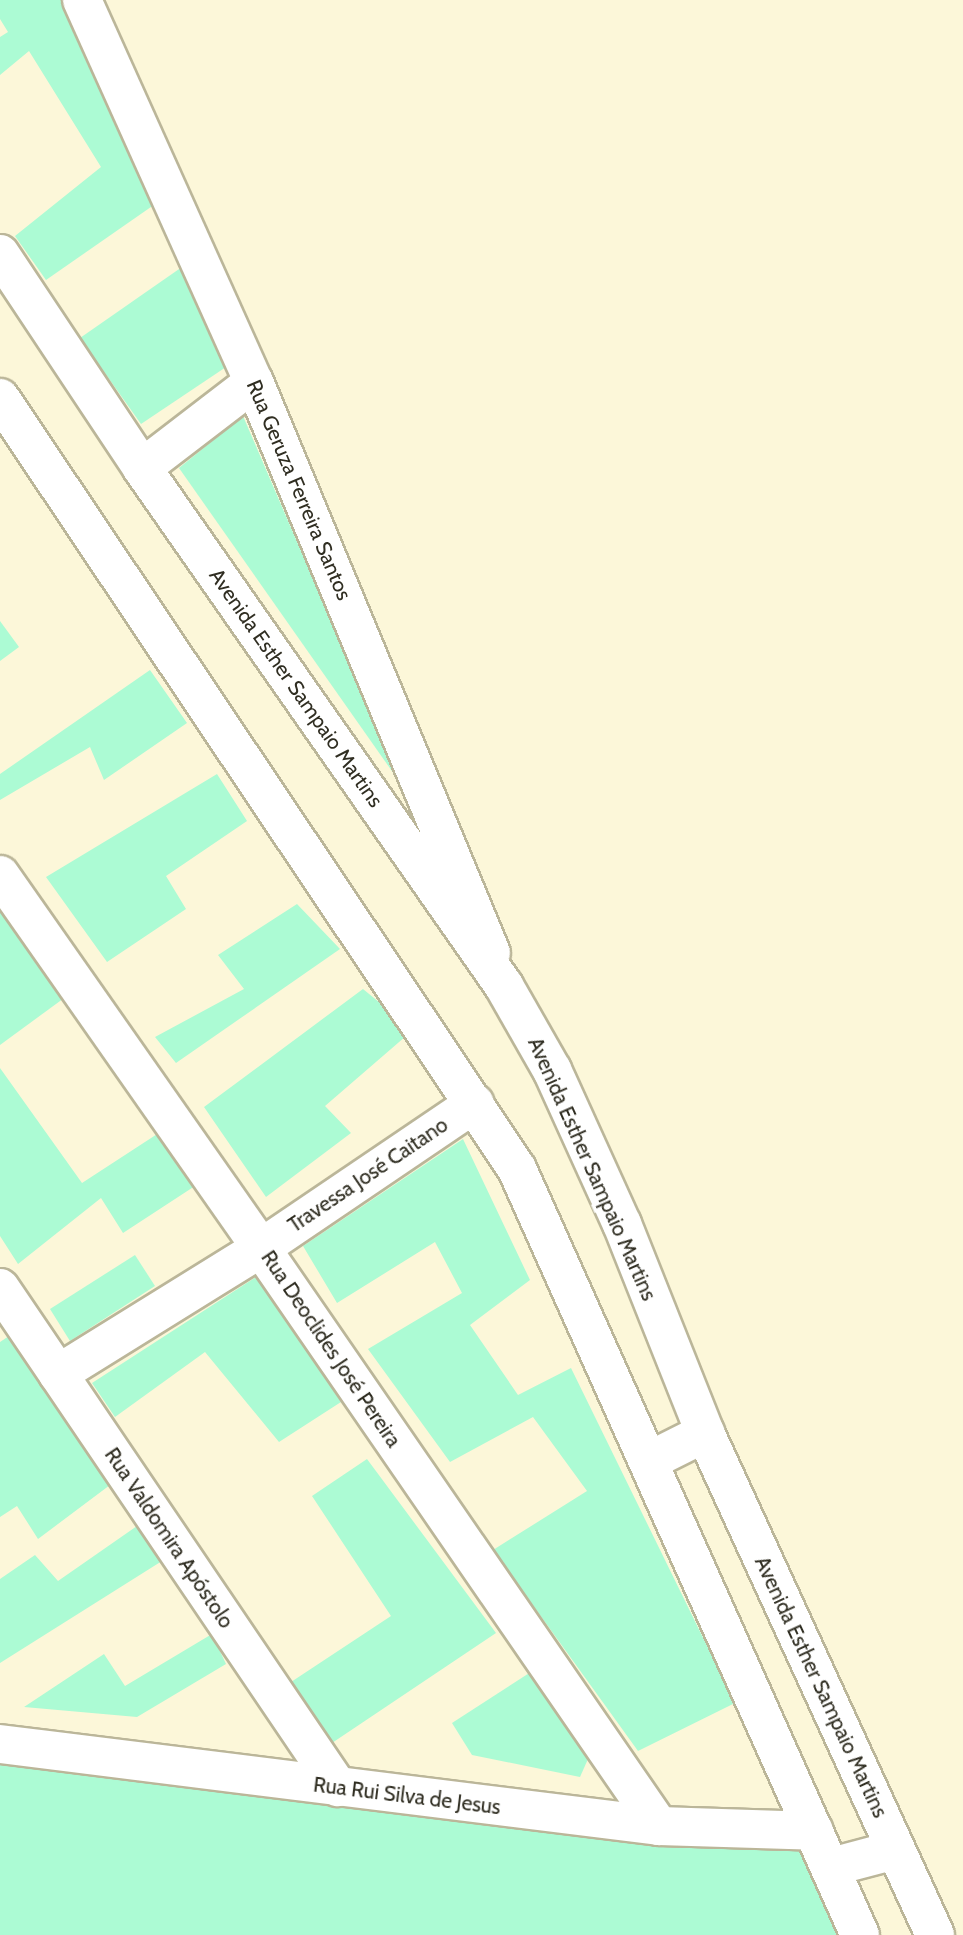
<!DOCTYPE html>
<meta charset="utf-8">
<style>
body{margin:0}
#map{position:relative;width:963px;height:1935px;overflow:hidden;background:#fcf7d9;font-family:Cabin,sans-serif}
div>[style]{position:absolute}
.green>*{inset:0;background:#acfbd4}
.roads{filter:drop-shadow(2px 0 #bbb699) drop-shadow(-2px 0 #bbb699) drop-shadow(0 2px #bbb699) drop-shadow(0 -2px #bbb699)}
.minor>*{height:38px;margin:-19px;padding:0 19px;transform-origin:19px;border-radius:19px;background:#fff}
.tertiary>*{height:38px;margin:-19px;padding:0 19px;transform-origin:19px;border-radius:19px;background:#fff}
span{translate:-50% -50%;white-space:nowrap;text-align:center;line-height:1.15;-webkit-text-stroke:7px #fff;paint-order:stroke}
.street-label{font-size:21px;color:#302e22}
</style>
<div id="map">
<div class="green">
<i style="clip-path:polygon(0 0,64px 0,161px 200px,46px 280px,15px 236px,101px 167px,29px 51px,0 75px,0 37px,8px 32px,0 19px)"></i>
<i style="clip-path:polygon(182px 267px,235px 361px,141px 424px,80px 338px)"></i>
<i style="clip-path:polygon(243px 416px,401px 784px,179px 468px)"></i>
<i style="clip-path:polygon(0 621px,19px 647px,0 661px)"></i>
<i style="clip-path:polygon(150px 670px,187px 723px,104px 780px,90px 747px,0 800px,0 774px)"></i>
<i style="clip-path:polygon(217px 774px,247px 821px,166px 876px,186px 909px,107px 962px,46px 877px)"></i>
<i style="clip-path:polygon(0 897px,71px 993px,0 1045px)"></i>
<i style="clip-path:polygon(297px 904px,340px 949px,176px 1063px,155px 1037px,244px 989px,218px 955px)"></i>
<i style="clip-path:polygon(363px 989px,413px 1030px,325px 1106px,351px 1133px,266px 1197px,204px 1107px)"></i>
<i style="clip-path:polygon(0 1068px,82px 1183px,168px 1127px,198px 1184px,123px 1233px,101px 1198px,18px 1264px,0 1236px)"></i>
<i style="clip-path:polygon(463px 1139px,530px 1280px,470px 1325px,518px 1395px,571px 1368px,735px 1703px,638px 1751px,493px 1550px,587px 1491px,533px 1417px,450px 1462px,368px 1349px,462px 1293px,435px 1242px,337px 1303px,303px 1246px)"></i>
<i style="clip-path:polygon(135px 1255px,155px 1286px,70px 1341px,50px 1309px)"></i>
<i style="clip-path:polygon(259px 1275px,341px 1402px,279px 1442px,205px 1352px,115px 1417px,92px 1383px)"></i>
<i style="clip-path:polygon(9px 1336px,110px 1485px,38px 1539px,17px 1506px,0 1517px,0 1342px)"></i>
<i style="clip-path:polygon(367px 1459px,496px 1633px,329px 1745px,288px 1684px,391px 1616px,312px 1496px)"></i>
<i style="clip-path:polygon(137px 1526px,162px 1561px,0 1663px,0 1579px,35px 1555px,58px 1581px)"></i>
<i style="clip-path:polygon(212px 1634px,226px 1664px,137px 1717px,24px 1707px,104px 1654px,125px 1686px)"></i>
<i style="clip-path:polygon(537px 1668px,592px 1750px,580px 1777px,472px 1755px,452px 1723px)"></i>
<i style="clip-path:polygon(0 1744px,814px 1831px,860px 1935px,0 1935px)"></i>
</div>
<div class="roads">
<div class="minor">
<i style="left:82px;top:0;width:419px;rotate:65.8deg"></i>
<i style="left:254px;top:382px;width:618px;rotate:67.46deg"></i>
<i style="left:142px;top:468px;width:141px;rotate:-37.5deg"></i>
<i style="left:0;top:875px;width:455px;rotate:55deg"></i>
<i style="left:261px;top:1248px;width:702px;rotate:55.45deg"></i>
<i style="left:0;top:1288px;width:603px;rotate:55.89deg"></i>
<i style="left:58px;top:1374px;width:239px;rotate:-31.8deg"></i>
<i style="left:261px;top:1248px;width:258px;rotate:-34.1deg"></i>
<i style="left:649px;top:1461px;width:63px;rotate:-26.6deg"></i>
<i style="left:0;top:1744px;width:664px;rotate:7.09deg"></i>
<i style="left:659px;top:1826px;width:155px;rotate:1.8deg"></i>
<i style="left:831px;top:1867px;width:66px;rotate:-14.9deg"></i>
</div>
<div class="tertiary">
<i style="left:0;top:254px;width:257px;rotate:56.4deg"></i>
<i style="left:142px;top:468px;width:632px;rotate:55.05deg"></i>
<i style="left:504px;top:986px;width:97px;rotate:60.3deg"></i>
<i style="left:552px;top:1070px;width:169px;rotate:65.6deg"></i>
<i style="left:622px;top:1224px;width:225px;rotate:68.3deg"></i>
<i style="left:705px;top:1433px;width:552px;rotate:65.38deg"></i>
<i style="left:0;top:398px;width:928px;rotate:56.16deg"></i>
<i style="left:517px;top:1169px;width:839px;rotate:65.88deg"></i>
</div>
</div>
<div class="street-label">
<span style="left:299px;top:490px;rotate:67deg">Rua Geruza Ferreira Santos</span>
<span style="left:296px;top:688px;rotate:55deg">Avenida Esther Sampaio Martins</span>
<span style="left:592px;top:1169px;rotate:66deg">Avenida Esther Sampaio Martins</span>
<span style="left:368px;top:1175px;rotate:-34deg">Travessa José Caitano</span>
<span style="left:331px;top:1349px;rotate:56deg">Rua Deoclides José Pereira</span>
<span style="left:169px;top:1538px;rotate:56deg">Rua Valdomira Apóstolo</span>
<span style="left:821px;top:1687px;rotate:65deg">Avenida Esther Sampaio Martins</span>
<span style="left:407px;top:1796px;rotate:7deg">Rua Rui Silva de Jesus</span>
</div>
</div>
